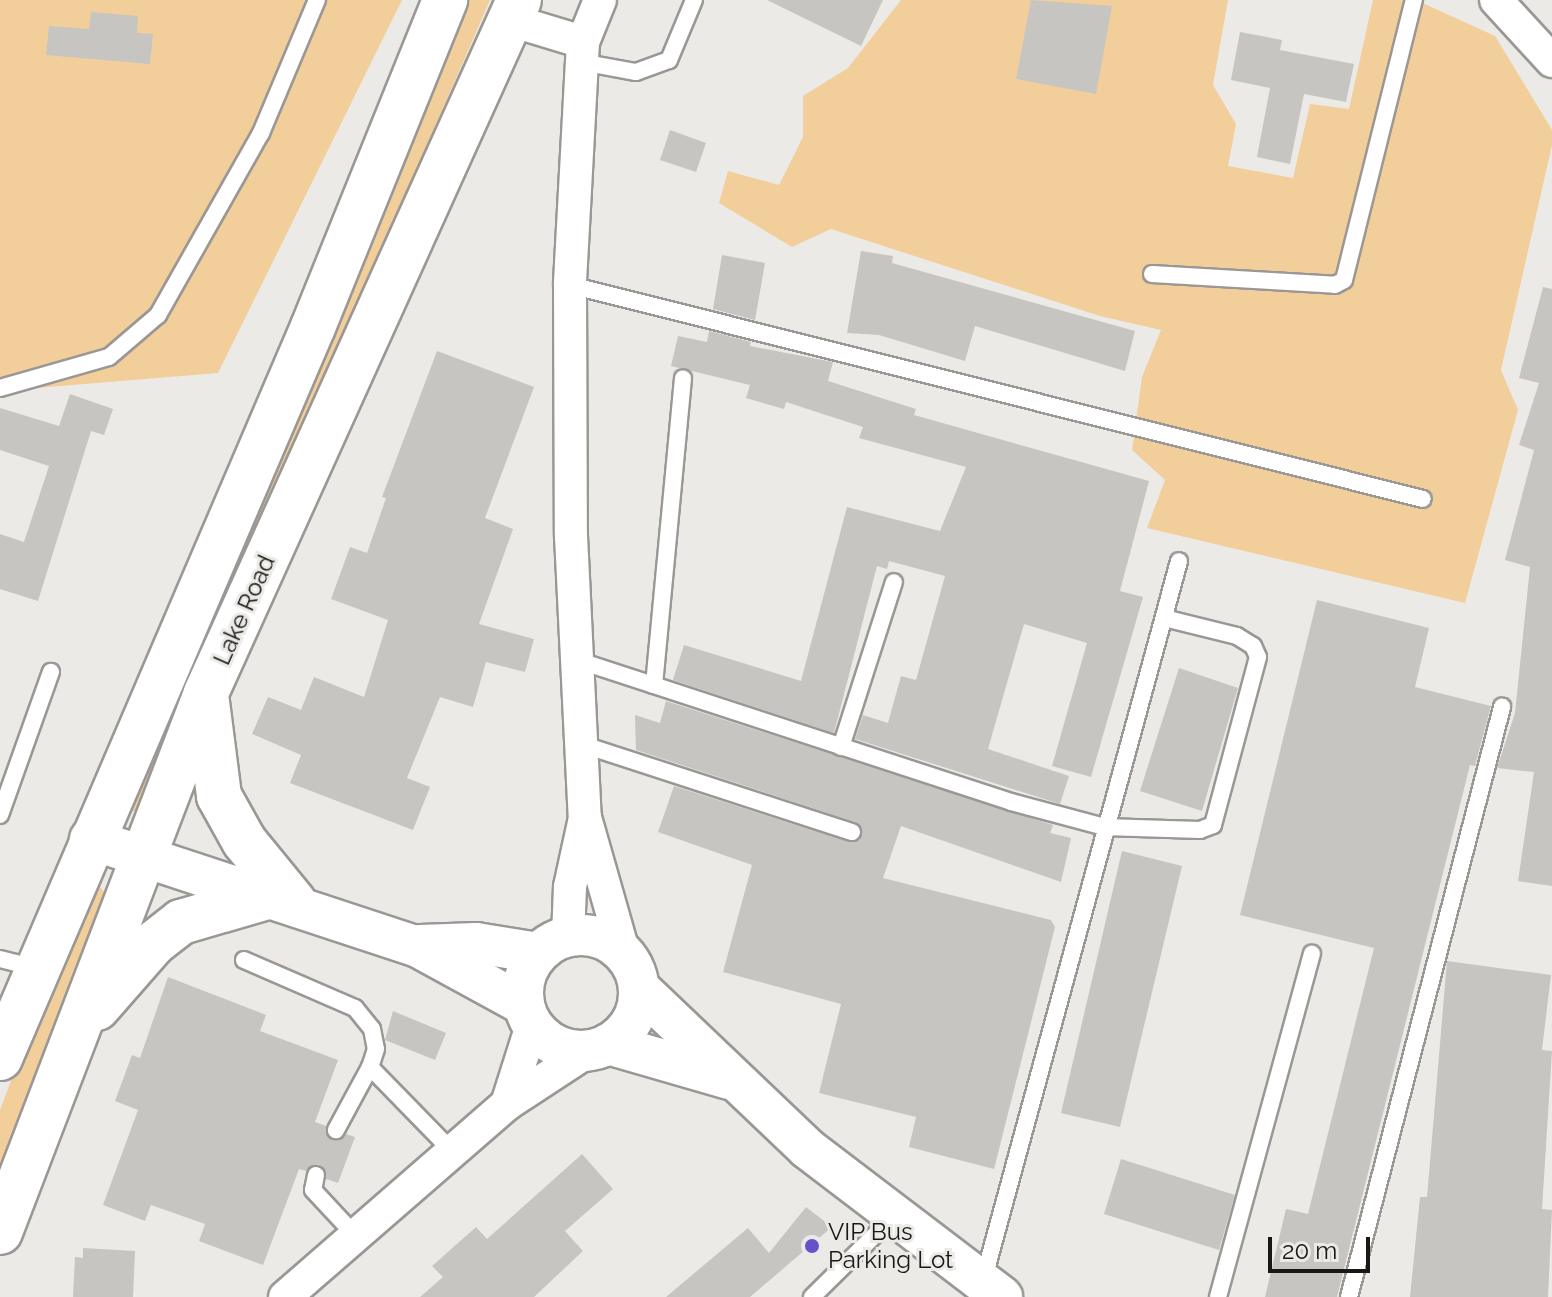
<!DOCTYPE html>
<style>
body{margin:0}
#map{position:relative;width:1552px;height:1297px;overflow:hidden;background:#eceae6;font-family:Raleway,sans-serif}
div>[style]{position:absolute}
.green>*{inset:0;background:#f2ce9a}
.building>*{inset:0;background:#c7c5c1}
.roads{filter:drop-shadow(2px 0 #9a9794) drop-shadow(-2px 0 #9a9794) drop-shadow(0 2px #9a9794) drop-shadow(0 -2px #9a9794)}
.service>*{height:16px;margin:-8px;padding:0 8px;transform-origin:8px;border-radius:8px;background:#fff}
.minor>*{height:32px;margin:-16px;padding:0 16px;transform-origin:16px;border-radius:16px;background:#fff}
.tertiary>*{height:40px;margin:-20px;padding:0 20px;transform-origin:20px;border-radius:20px;background:#fff}
.tertiary>.ring{margin:-20px;padding:0;box-sizing:content-box;background:none;border:40px solid #fff;border-radius:50%}
.secondary>*{height:44px;margin:-22px;padding:0 22px;transform-origin:22px;border-radius:22px;background:#fff}
.dots>*{width:22px;height:22px;translate:-50% -50%;box-sizing:border-box;border:4px solid #eceae6;border-radius:50%}
span{translate:-50% -50%;white-space:nowrap;text-align:center;line-height:1.15;-webkit-text-stroke:6px #eceae6;paint-order:stroke}
.street-label{font-size:24px;color:#191817}
.poi-label{font-size:24px;color:#191817}
.left{translate:0 -50%;text-align:left}
.scale{position:absolute;left:1268px;top:1237px;width:102px;height:36px;box-sizing:border-box;border:4px solid #191817;border-top:0;padding-left:10px;font-size:24px;line-height:28px;white-space:nowrap;color:#191817;-webkit-text-stroke:6px #eceae6;paint-order:stroke}
</style>
<div id="map">
<div class="green">
<i style="clip-path:polygon(0 0,402px 0,218px 373px,0 391px)"></i>
<i style="clip-path:polygon(457px 0,490px 0,231px 596px,144px 812px,132px 811px,137px 782px)"></i>
<i style="clip-path:polygon(901px 0,1228px 0,1213px 85px,1236px 124px,1228px 166px,1293px 178px,1310px 104px,1349px 109px,1373px 0,1416px 0,1495px 36px,1552px 130px,1552px 145px,1501px 370px,1518px 410px,1465px 603px,1147px 528px,1165px 480px,1132px 450px,1142px 377px,1161px 330px,1100px 316px,831px 229px,792px 247px,719px 203px,728px 171px,779px 185px,803px 137px,803px 96px,848px 68px)"></i>
<i style="clip-path:polygon(99px 886px,110px 898px,0 1172px,0 1110px,82px 890px)"></i>
</div>
<div class="building">
<i style="clip-path:polygon(767px 0,883px 0,861px 46px)"></i>
<i style="clip-path:polygon(1031px 0,1112px 6px,1096px 94px,1016px 79px)"></i>
<i style="clip-path:polygon(91px 12px,138px 16px,137px 33px,153px 34px,150px 64px,46px 55px,49px 26px,89px 29px)"></i>
<i style="clip-path:polygon(1240px 32px,1282px 40px,1280px 50px,1354px 64px,1346px 102px,1304px 94px,1290px 164px,1257px 157px,1270px 88px,1231px 80px)"></i>
<i style="clip-path:polygon(670px 130px,706px 143px,696px 172px,660px 160px)"></i>
<i style="clip-path:polygon(861px 251px,893px 256px,892px 263px,1135px 331px,1125px 371px,975px 326px,965px 361px,879px 335px,847px 333px)"></i>
<i style="clip-path:polygon(722px 255px,765px 263px,755px 320px,713px 309px)"></i>
<i style="clip-path:polygon(1543px 287px,1552px 289px,1552px 886px,1518px 881px,1534px 772px,1497px 768px,1515px 713px,1530px 567px,1505px 560px,1534px 450px,1519px 445px,1539px 383px,1519px 378px)"></i>
<i style="clip-path:polygon(709px 331px,751px 342px,750px 346px,833px 362px,828px 381px,916px 409px,914px 415px,1149px 481px,1120px 591px,1143px 597px,1091px 777px,1052px 766px,1087px 643px,1024px 624px,988px 749px,1069px 776px,1060px 804px,855px 739px,863px 715px,888px 723px,901px 676px,916px 680px,945px 576px,889px 561px,887px 569px,877px 566px,834px 733px,673px 680px,684px 645px,801px 681px,847px 507px,940px 531px,966px 467px,859px 438px,863px 427px,786px 402px,784px 409px,746px 398px,750px 385px,671px 366px,678px 336px,707px 342px)"></i>
<i style="clip-path:polygon(437px 351px,534px 387px,485px 518px,513px 529px,479px 624px,534px 639px,525px 672px,486px 662px,473px 707px,440px 697px,407px 778px,430px 787px,413px 830px,290px 783px,301px 755px,252px 734px,268px 697px,301px 710px,314px 677px,364px 697px,388px 620px,331px 599px,350px 547px,367px 553px,386px 498px,382px 497px)"></i>
<i style="clip-path:polygon(70px 394px,113px 409px,104px 435px,91px 431px,38px 601px,0 589px,0 534px,24px 542px,49px 466px,0 450px,0 408px,59px 426px)"></i>
<i style="clip-path:polygon(1317px 600px,1429px 628px,1415px 687px,1491px 706px,1475px 766px,1470px 765px,1337px 1297px,1265px 1297px,1286px 1209px,1308px 1214px,1374px 948px,1240px 915px)"></i>
<i style="clip-path:polygon(1179px 668px,1238px 688px,1202px 811px,1140px 791px)"></i>
<i style="clip-path:polygon(666px 701px,1053px 825px,1050px 833px,1071px 838px,1061px 882px,901px 826px,883px 878px,1051px 920px,1055px 927px,994px 1169px,909px 1147px,916px 1117px,819px 1093px,841px 1004px,723px 972px,752px 865px,658px 832px,674px 786px,849px 842px,860px 840px,862px 829px,855px 822px,636px 750px,635px 715px,660px 723px)"></i>
<i style="clip-path:polygon(1122px 851px,1182px 866px,1120px 1127px,1061px 1113px)"></i>
<i style="clip-path:polygon(1447px 961px,1551px 975px,1542px 1050px,1552px 1051px,1542px 1209px,1552px 1210px,1548px 1297px,1410px 1297px,1420px 1197px,1427px 1197px)"></i>
<i style="clip-path:polygon(168px 977px,266px 1015px,260px 1031px,338px 1060px,315px 1122px,326px 1126px,332px 1140px,346px 1134px,355px 1137px,338px 1183px,326px 1179px,319px 1164px,306px 1171px,299px 1169px,263px 1265px,199px 1241px,205px 1224px,151px 1205px,145px 1221px,103px 1205px,138px 1110px,115px 1101px,132px 1055px,140px 1058px)"></i>
<i style="clip-path:polygon(393px 1011px,446px 1033px,435px 1060px,385px 1040px)"></i>
<i style="clip-path:polygon(582px 1154px,613px 1189px,565px 1231px,583px 1251px,534px 1297px,420px 1297px,443px 1277px,432px 1266px,476px 1227px,487px 1239px)"></i>
<i style="clip-path:polygon(1121px 1159px,1235px 1195px,1219px 1250px,1104px 1214px)"></i>
<i style="clip-path:polygon(806px 1207px,832px 1227px,750px 1297px,666px 1297px,748px 1228px,769px 1253px)"></i>
<i style="clip-path:polygon(83px 1248px,135px 1251px,133px 1297px,73px 1297px,75px 1257px,83px 1258px)"></i>
</div>
<div class="roads">
<div class="service">
<i style="left:581px;top:62px;width:56px;rotate:10.3deg"></i>
<i style="left:636px;top:72px;width:35px;rotate:-20deg"></i>
<i style="left:669px;top:60px;width:65px;rotate:-67.4deg"></i>
<i style="left:1152px;top:274px;width:183px;rotate:3.4deg"></i>
<i style="left:1335px;top:285px;width:10px;rotate:-29deg"></i>
<i style="left:1344px;top:280px;width:289px;rotate:-76deg"></i>
<i style="left:570px;top:285px;width:879px;rotate:14.08deg"></i>
<i style="left:0;top:388px;width:113px;rotate:-15.9deg"></i>
<i style="left:109px;top:357px;width:65px;rotate:-40.6deg"></i>
<i style="left:158px;top:315px;width:209px;rotate:-60.5deg"></i>
<i style="left:261px;top:133px;width:144px;rotate:-67.2deg"></i>
<i style="left:577px;top:660px;width:457px;rotate:18.1deg"></i>
<i style="left:1011px;top:802px;width:96px;rotate:15deg"></i>
<i style="left:1104px;top:827px;width:96px;rotate:1.8deg"></i>
<i style="left:1200px;top:830px;width:14px;rotate:-21deg"></i>
<i style="left:1213px;top:825px;width:174px;rotate:-75deg"></i>
<i style="left:1258px;top:657px;width:12px;rotate:-114deg"></i>
<i style="left:1253px;top:646px;width:19px;rotate:-148deg"></i>
<i style="left:1237px;top:636px;width:75px;rotate:-166.1deg"></i>
<i style="left:654px;top:685px;width:308px;rotate:-84.6deg"></i>
<i style="left:581px;top:744px;width:285px;rotate:18deg"></i>
<i style="left:841px;top:747px;width:173px;rotate:-72.2deg"></i>
<i style="left:0;top:815px;width:152px;rotate:-70.4deg"></i>
<i style="left:0;top:959px;width:36px;rotate:14deg"></i>
<i style="left:244px;top:960px;width:121px;rotate:23.4deg"></i>
<i style="left:355px;top:1008px;width:27px;rotate:51deg"></i>
<i style="left:372px;top:1029px;width:20px;rotate:79deg"></i>
<i style="left:376px;top:1049px;width:19px;rotate:108deg"></i>
<i style="left:370px;top:1067px;width:72px;rotate:118.4deg"></i>
<i style="left:370px;top:1067px;width:117px;rotate:45.7deg"></i>
<i style="left:316px;top:1175px;width:15px;rotate:101deg"></i>
<i style="left:313px;top:1190px;width:62px;rotate:47deg"></i>
<i style="left:983px;top:1281px;width:746px;rotate:-74.77deg"></i>
<i style="left:812px;top:1297px;width:114px;rotate:-44.6deg"></i>
<i style="left:1218px;top:1297px;width:356px;rotate:-74.7deg"></i>
<i style="left:1349px;top:1297px;width:610px;rotate:-75.46deg"></i>
</div>
<div class="minor">
<i style="left:1496px;top:0;width:83px;rotate:47.4deg"></i>
<i style="left:510px;top:20px;width:76px;rotate:16.8deg"></i>
<i style="left:583px;top:42px;width:243px;rotate:93.1deg"></i>
<i style="left:570px;top:285px;width:251px;rotate:89.8deg"></i>
<i style="left:571px;top:536px;width:282px;rotate:87.2deg"></i>
<i style="left:585px;top:818px;width:71px;rotate:102.3deg"></i>
<i style="left:570px;top:887px;width:49px;rotate:92.3deg"></i>
<i style="left:583px;top:42px;width:45px;rotate:-68deg"></i>
<i style="left:586px;top:821px;width:138px;rotate:74.1deg"></i>
<i style="left:507px;top:1104px;width:83px;rotate:-72.4deg"></i>
<i style="left:285px;top:1297px;width:294px;rotate:-41deg"></i>
<i style="left:507px;top:1104px;width:97px;rotate:-33.2deg"></i>
</div>
<div class="tertiary">
<i style="left:90px;top:839px;width:343px;rotate:18.2deg"></i>
<i style="left:416px;top:946px;width:123px;rotate:28.6deg"></i>
<i class="ring" style="left:523px;top:935px;width:76px;height:76px"></i>
<i style="left:420px;top:945px;width:56px;rotate:-2deg"></i>
<i style="left:476px;top:943px;width:63px;rotate:9.2deg"></i>
<i style="left:639px;top:988px;width:233px;rotate:43.6deg"></i>
<i style="left:808px;top:1149px;width:244px;rotate:37.3deg"></i>
<i style="left:608px;top:1044px;width:126px;rotate:16.1deg"></i>
</div>
<div class="secondary">
<i style="left:207px;top:702px;width:95px;rotate:82.7deg"></i>
<i style="left:219px;top:796px;width:51px;rotate:60.9deg"></i>
<i style="left:244px;top:841px;width:79px;rotate:50.7deg"></i>
<i style="left:97px;top:1008px;width:86px;rotate:-48.8deg"></i>
<i style="left:154px;top:943px;width:34px;rotate:-38deg"></i>
<i style="left:181px;top:922px;width:94px;rotate:-16.1deg"></i>
<i style="left:0;top:1058px;width:795px;rotate:-66.82deg"></i>
<i style="left:313px;top:327px;width:353px;rotate:-68deg"></i>
<i style="left:0;top:1232px;width:577px;rotate:-69.08deg"></i>
<i style="left:206px;top:693px;width:760px;rotate:-65.69deg"></i>
</div>
</div>
<div class="dots">
<i style="left:812px;top:1246px;background:#6752cb"></i>
</div>
<div class="street-label">
<span style="left:244px;top:610px;rotate:-66deg">Lake Road</span>
</div>
<div class="poi-label">
<span class="left" style="left:828px;top:1246px">VIP Bus<br>Parking Lot</span>
</div>
<div class="scale">20 m</div>
</div>
